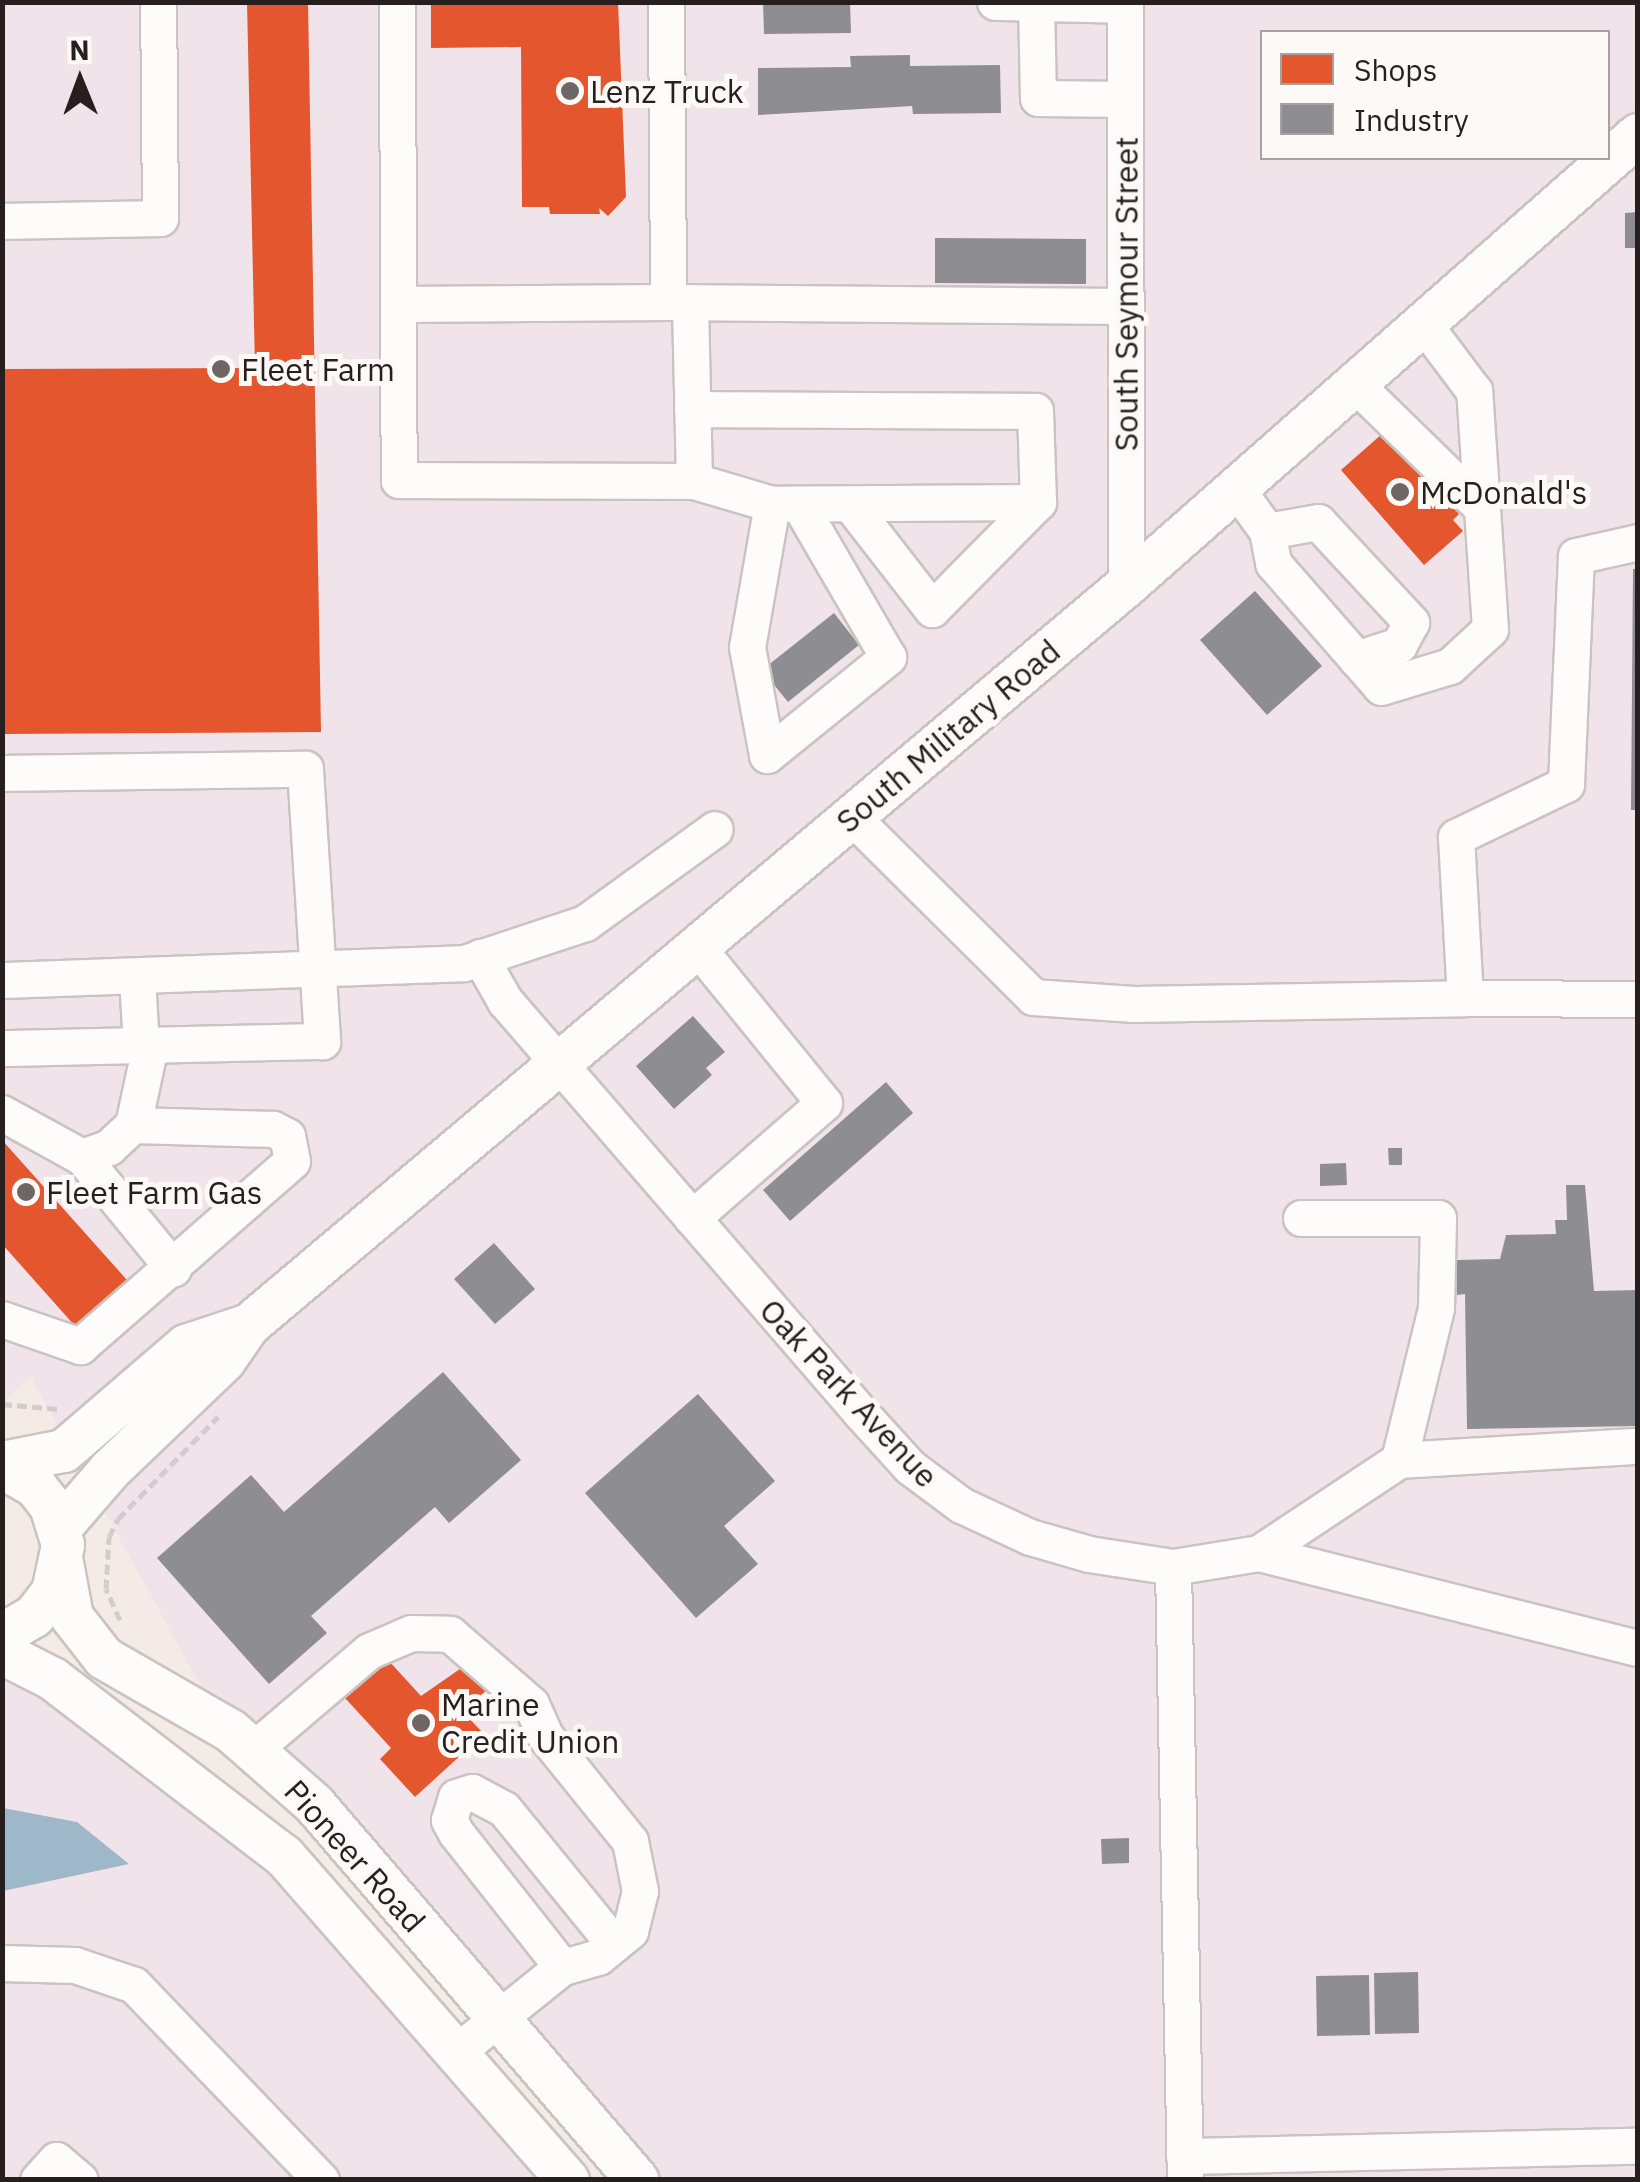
<!DOCTYPE html>
<style>
body{margin:0}
#map{position:relative;width:1640px;height:2182px;overflow:hidden;background:#f4ebe7;font-family:"IBM Plex Sans",sans-serif}
div>[style]{position:absolute}
.industrial>*{inset:0;background:#f1e3ea}
.water>*{inset:0;background:#9eb8c9}
.shops>*{inset:0;background:#e4572e}
.industry>*{inset:0;background:#8d8d92}
.path>*{height:5px;margin-top:-2.5px;transform-origin:0;background:repeating-linear-gradient(90deg,#d0cdcc 0 10px,transparent 0 15px)}
.roads{filter:drop-shadow(2px 0 #cac3bf) drop-shadow(-2px 0 #cac3bf) drop-shadow(0 2px #cac3bf) drop-shadow(0 -2px #cac3bf)}
.minor>*{height:35px;margin:-17.5px;padding:0 17.5px;transform-origin:17.5px;border-radius:17.5px;background:#fdfcfb}
.major>*{height:42px;margin:-21px;padding:0 21px;transform-origin:21px;border-radius:21px;background:#fdfcfb}
.dots>*{width:28px;height:28px;translate:-50% -50%;box-sizing:border-box;border:5px solid #fcf9f7;border-radius:50%}
span{translate:-50% -50%;white-space:nowrap;text-align:center;line-height:1.15;-webkit-text-stroke:10px #fcf9f7;paint-order:stroke}
.poi-label{font-size:32px;color:#261f1d}
.left{translate:0 -50%;text-align:left}
.street-label{font-size:32px;color:#261f1d}
.frame{position:absolute;inset:0;border:5px solid #261f1d;pointer-events:none}
.legend{position:absolute;left:1260px;top:30px;width:350px;height:130px;box-sizing:border-box;background:#fcf9f7;border:2px solid #a6a2a0;margin:0;padding:12px 18px;list-style:none;font-size:30px;color:#261f1d}
.legend li{display:flex;align-items:center;gap:20px;height:50px}
.legend b{width:50px;border:2px solid #a6a2a0}
.north{position:absolute;left:30px;top:30px;width:100px;height:100px;-webkit-text-stroke:8px #fcf9f7;paint-order:stroke;rotate:359deg;font-size:28px;font-weight:700;line-height:40px;text-align:center;color:#261f1d}
.north::after{content:'';display:block;margin:auto;width:35px;height:45px;background:#261f1d;clip-path:polygon(50% 0,100% 100%,50% 72%,0 100%)}
</style>
<div id="map">
<div class="industrial">
<i style="clip-path:polygon(evenodd,3px 3px,1637px 3px,1637px 2179px,662px 2179px,559px 2056px,211px 1705px,30px 1375px,3px 1404px,3px 3px,1262px 32px,1608px 32px,1608px 158px,1262px 158px,1262px 32px)"></i>
<i style="clip-path:polygon(2px 1682px,40px 1692px,257px 1861px,544px 2179px,3px 2179px)"></i>
</div>
<div class="water">
<i style="clip-path:polygon(3px 1808px,77px 1822px,129px 1864px,3px 1891px)"></i>
</div>
<div class="shops">
<i style="clip-path:polygon(247px 2px,308px 2px,321px 732px,2px 734px,2px 369px,255px 368px)"></i>
<i style="clip-path:polygon(431px 2px,618px 2px,626px 197px,608px 216px,599px 208px,600px 214px,550px 214px,549px 207px,522px 207px,521px 47px,431px 48px)"></i>
<i style="clip-path:polygon(1383px 433px,1459px 514px,1453px 520px,1463px 531px,1424px 565px,1341px 470px)"></i>
<i style="clip-path:polygon(2px 1140px,127px 1280px,75px 1326px,2px 1244px)"></i>
<i style="clip-path:polygon(388px 1660px,421px 1696px,470px 1662px,492px 1685px,463px 1712px,484px 1734px,415px 1797px,380px 1759px,391px 1748px,345px 1698px)"></i>
</div>
<div class="industry">
<i style="clip-path:polygon(763px 2px,850px 2px,851px 33px,764px 34px)"></i>
<i style="clip-path:polygon(910px 55px,910px 66px,1000px 65px,1001px 113px,913px 114px,912px 106px,758px 115px,758px 68px,851px 67px,850px 56px)"></i>
<i style="clip-path:polygon(1638px 212px,1638px 248px,1625px 248px,1625px 213px)"></i>
<i style="clip-path:polygon(935px 238px,1086px 239px,1086px 284px,935px 283px)"></i>
<i style="clip-path:polygon(1633px 569px,1638px 569px,1638px 810px,1631px 810px)"></i>
<i style="clip-path:polygon(1255px 591px,1322px 666px,1267px 715px,1200px 640px)"></i>
<i style="clip-path:polygon(834px 613px,859px 645px,788px 702px,762px 670px)"></i>
<i style="clip-path:polygon(693px 1016px,725px 1052px,706px 1068px,712px 1075px,674px 1109px,636px 1066px)"></i>
<i style="clip-path:polygon(886px 1082px,913px 1113px,790px 1221px,763px 1190px)"></i>
<i style="clip-path:polygon(1388px 1148px,1402px 1148px,1402px 1165px,1389px 1165px)"></i>
<i style="clip-path:polygon(1346px 1163px,1347px 1185px,1320px 1186px,1320px 1164px)"></i>
<i style="clip-path:polygon(1566px 1185px,1585px 1185px,1594px 1291px,1638px 1290px,1638px 1426px,1467px 1429px,1465px 1294px,1457px 1295px,1457px 1260px,1500px 1259px,1506px 1235px,1556px 1234px,1555px 1220px,1567px 1220px)"></i>
<i style="clip-path:polygon(494px 1243px,535px 1289px,495px 1324px,454px 1279px)"></i>
<i style="clip-path:polygon(443px 1372px,521px 1460px,449px 1523px,435px 1507px,311px 1616px,327px 1633px,269px 1684px,157px 1558px,251px 1475px,284px 1512px)"></i>
<i style="clip-path:polygon(698px 1394px,775px 1481px,724px 1526px,758px 1564px,696px 1618px,585px 1493px)"></i>
<i style="clip-path:polygon(1129px 1838px,1129px 1863px,1102px 1864px,1101px 1839px)"></i>
<i style="clip-path:polygon(1418px 1972px,1419px 2033px,1375px 2034px,1374px 1973px)"></i>
<i style="clip-path:polygon(1369px 1975px,1370px 2035px,1317px 2036px,1316px 1976px)"></i>
</div>
<div class="path">
<i style="left:2px;top:1404px;width:57px;rotate:5deg"></i>
<i style="left:120px;top:1620px;width:34px;rotate:-114deg"></i>
<i style="left:106px;top:1589px;width:52px;rotate:-86.7deg"></i>
<i style="left:109px;top:1537px;width:20px;rotate:-63deg"></i>
<i style="left:118px;top:1519px;width:143px;rotate:-45.6deg"></i>
</div>
<div class="roads">
<div class="minor">
<i style="left:397px;top:2px;width:478px;rotate:89.8deg"></i>
<i style="left:399px;top:480px;width:295px;rotate:0.2deg"></i>
<i style="left:694px;top:481px;width:179px;rotate:-91.3deg"></i>
<i style="left:666px;top:2px;width:300px;rotate:89.6deg"></i>
<i style="left:668px;top:302px;width:457px;rotate:0.5deg"></i>
<i style="left:995px;top:2px;width:130px;rotate:1.3deg"></i>
<i style="left:1036px;top:2px;width:96px;rotate:88.8deg"></i>
<i style="left:1038px;top:98px;width:87px;rotate:0.7deg"></i>
<i style="left:1125px;top:2px;width:584px;rotate:89.9deg"></i>
<i style="left:2px;top:221px;width:158px;rotate:-1.1deg"></i>
<i style="left:160px;top:218px;width:216px;rotate:-90.5deg"></i>
<i style="left:399px;top:304px;width:269px;rotate:-0.4deg"></i>
<i style="left:1355px;top:384px;width:177px;rotate:44.3deg"></i>
<i style="left:692px;top:409px;width:343px;rotate:0.3deg"></i>
<i style="left:1035px;top:411px;width:91px;rotate:88.1deg"></i>
<i style="left:1038px;top:502px;width:266px;rotate:179.6deg"></i>
<i style="left:772px;top:504px;width:81px;rotate:-163.6deg"></i>
<i style="left:1236px;top:488px;width:53px;rotate:54.2deg"></i>
<i style="left:1267px;top:531px;width:33px;rotate:79deg"></i>
<i style="left:1273px;top:563px;width:164px;rotate:48.9deg"></i>
<i style="left:1381px;top:687px;width:72px;rotate:-16.9deg"></i>
<i style="left:1450px;top:666px;width:54px;rotate:-42.8deg"></i>
<i style="left:1490px;top:629px;width:239px;rotate:-93.8deg"></i>
<i style="left:1474px;top:391px;width:85px;rotate:-126.9deg"></i>
<i style="left:772px;top:504px;width:145px;rotate:99.9deg"></i>
<i style="left:747px;top:647px;width:110px;rotate:79.5deg"></i>
<i style="left:767px;top:755px;width:156px;rotate:-39deg"></i>
<i style="left:888px;top:657px;width:177px;rotate:-120.2deg"></i>
<i style="left:851px;top:505px;width:132px;rotate:52.1deg"></i>
<i style="left:932px;top:609px;width:151px;rotate:-45.3deg"></i>
<i style="left:1267px;top:531px;width:52px;rotate:-10deg"></i>
<i style="left:1318px;top:522px;width:137px;rotate:47.1deg"></i>
<i style="left:1411px;top:622px;width:26px;rotate:118deg"></i>
<i style="left:1399px;top:645px;width:45px;rotate:162deg"></i>
<i style="left:2px;top:773px;width:303px;rotate:-0.8deg"></i>
<i style="left:305px;top:769px;width:273px;rotate:86.4deg"></i>
<i style="left:322px;top:1041px;width:320px;rotate:178.7deg"></i>
<i style="left:852px;top:817px;width:255px;rotate:44.8deg"></i>
<i style="left:1033px;top:997px;width:101px;rotate:4deg"></i>
<i style="left:1134px;top:1004px;width:331px;rotate:-1deg"></i>
<i style="left:1465px;top:998px;width:161px;rotate:-93.2deg"></i>
<i style="left:1456px;top:837px;width:122px;rotate:-25.7deg"></i>
<i style="left:1566px;top:784px;width:228px;rotate:-87.5deg"></i>
<i style="left:1576px;top:556px;width:64px;rotate:-12.7deg"></i>
<i style="left:480px;top:957px;width:51px;rotate:60.4deg"></i>
<i style="left:505px;top:1001px;width:543px;rotate:49.18deg"></i>
<i style="left:860px;top:1412px;width:74px;rotate:47.7deg"></i>
<i style="left:910px;top:1467px;width:64px;rotate:36.7deg"></i>
<i style="left:961px;top:1505px;width:76px;rotate:24.9deg"></i>
<i style="left:1030px;top:1537px;width:61px;rotate:16.1deg"></i>
<i style="left:1089px;top:1554px;width:85px;rotate:8.8deg"></i>
<i style="left:1173px;top:1567px;width:87px;rotate:-9.2deg"></i>
<i style="left:1259px;top:1553px;width:391px;rotate:14.1deg"></i>
<i style="left:137px;top:977px;width:69px;rotate:86.7deg"></i>
<i style="left:2px;top:980px;width:462px;rotate:-2.1deg"></i>
<i style="left:464px;top:963px;width:127px;rotate:-18.3deg"></i>
<i style="left:585px;top:923px;width:160px;rotate:-35.9deg"></i>
<i style="left:1465px;top:998px;width:173px;rotate:0.3deg"></i>
<i style="left:2px;top:1113px;width:91px;rotate:28.8deg"></i>
<i style="left:82px;top:1157px;width:29px;rotate:-20deg"></i>
<i style="left:109px;top:1147px;width:33px;rotate:-43deg"></i>
<i style="left:133px;top:1125px;width:81px;rotate:-77.9deg"></i>
<i style="left:82px;top:1157px;width:144px;rotate:50.7deg"></i>
<i style="left:692px;top:1218px;width:175px;rotate:-41.1deg"></i>
<i style="left:824px;top:1103px;width:201px;rotate:-129.1deg"></i>
<i style="left:2px;top:1319px;width:83px;rotate:19.1deg"></i>
<i style="left:80px;top:1346px;width:281px;rotate:-41.1deg"></i>
<i style="left:292px;top:1161px;width:25px;rotate:-101deg"></i>
<i style="left:287px;top:1136px;width:16px;rotate:-153deg"></i>
<i style="left:273px;top:1129px;width:140px;rotate:-178.4deg"></i>
<i style="left:1399px;top:1460px;width:239px;rotate:-3.4deg"></i>
<i style="left:1259px;top:1553px;width:168px;rotate:-33.6deg"></i>
<i style="left:1399px;top:1460px;width:156px;rotate:-76.3deg"></i>
<i style="left:1436px;top:1308px;width:90px;rotate:-88.7deg"></i>
<i style="left:1438px;top:1218px;width:137px;rotate:180deg"></i>
<i style="left:1173px;top:1567px;width:613px;rotate:88.88deg"></i>
<i style="left:255px;top:1748px;width:150px;rotate:-40.4deg"></i>
<i style="left:369px;top:1651px;width:46px;rotate:-23.2deg"></i>
<i style="left:411px;top:1633px;width:39px;rotate:1deg"></i>
<i style="left:450px;top:1634px;width:107px;rotate:40.8deg"></i>
<i style="left:531px;top:1704px;width:36px;rotate:66deg"></i>
<i style="left:546px;top:1737px;width:134px;rotate:51.1deg"></i>
<i style="left:630px;top:1841px;width:51px;rotate:78.7deg"></i>
<i style="left:640px;top:1891px;width:41px;rotate:104deg"></i>
<i style="left:630px;top:1931px;width:41px;rotate:140.9deg"></i>
<i style="left:598px;top:1957px;width:37px;rotate:164deg"></i>
<i style="left:562px;top:1967px;width:131px;rotate:141.2deg"></i>
<i style="left:2px;top:1963px;width:73px;rotate:1.6deg"></i>
<i style="left:75px;top:1965px;width:62px;rotate:18.7deg"></i>
<i style="left:134px;top:1985px;width:270px;rotate:46.2deg"></i>
<i style="left:562px;top:1967px;width:171px;rotate:-128.3deg"></i>
<i style="left:456px;top:1833px;width:15px;rotate:-118deg"></i>
<i style="left:449px;top:1820px;width:24px;rotate:-73deg"></i>
<i style="left:456px;top:1797px;width:17px;rotate:-17deg"></i>
<i style="left:472px;top:1792px;width:36px;rotate:28deg"></i>
<i style="left:504px;top:1809px;width:174px;rotate:50.8deg"></i>
<i style="left:1184px;top:2156px;width:454px;rotate:-1.3deg"></i>
<i style="left:38px;top:2180px;width:27px;rotate:-48deg"></i>
<i style="left:56px;top:2160px;width:31px;rotate:40deg"></i>
</div>
<div class="major">
<i style="left:2px;top:1463px;width:63px;rotate:-11deg"></i>
<i style="left:64px;top:1451px;width:161px;rotate:-40.7deg"></i>
<i style="left:186px;top:1346px;width:66px;rotate:-18.4deg"></i>
<i style="left:2px;top:1467px;width:39px;rotate:30deg"></i>
<i style="left:36px;top:1487px;width:24px;rotate:52deg"></i>
<i style="left:51px;top:1506px;width:41px;rotate:72.9deg"></i>
<i style="left:63px;top:1545px;width:48px;rotate:102deg"></i>
<i style="left:53px;top:1592px;width:31px;rotate:128deg"></i>
<i style="left:34px;top:1616px;width:37px;rotate:149deg"></i>
<i style="left:60px;top:1528px;width:77px;rotate:-49.2deg"></i>
<i style="left:110px;top:1470px;width:158px;rotate:-43.7deg"></i>
<i style="left:224px;top:1361px;width:44px;rotate:-55.2deg"></i>
<i style="left:249px;top:1325px;width:1147px;rotate:-40.12deg"></i>
<i style="left:1126px;top:586px;width:682px;rotate:-41.38deg"></i>
<i style="left:62px;top:1563px;width:55px;rotate:79.5deg"></i>
<i style="left:72px;top:1617px;width:52px;rotate:52deg"></i>
<i style="left:104px;top:1658px;width:146px;rotate:29.9deg"></i>
<i style="left:231px;top:1731px;width:111px;rotate:41.3deg"></i>
<i style="left:314px;top:1804px;width:496px;rotate:49.3deg"></i>
<i style="left:2px;top:1653px;width:57px;rotate:27deg"></i>
<i style="left:53px;top:1679px;width:291px;rotate:37.5deg"></i>
<i style="left:284px;top:1856px;width:431px;rotate:48.8deg"></i>
</div>
</div>
<div class="dots">
<i style="left:570px;top:91px;background:#6e6664"></i>
<i style="left:221px;top:369px;background:#6e6664"></i>
<i style="left:1400px;top:492px;background:#6e6664"></i>
<i style="left:26px;top:1192px;background:#6e6664"></i>
<i style="left:421px;top:1723px;background:#6e6664"></i>
</div>
<div class="poi-label">
<span class="left" style="left:590px;top:91px">Lenz Truck</span>
<span class="left" style="left:241px;top:369px">Fleet Farm</span>
<span class="left" style="left:1420px;top:492px">McDonald's</span>
<span class="left" style="left:46px;top:1192px">Fleet Farm Gas</span>
<span class="left" style="left:441px;top:1723px">Marine<br>Credit Union</span>
</div>
<div class="street-label">
<span style="left:1126px;top:294px;rotate:-90deg">South Seymour Street</span>
<span style="left:948px;top:736px;rotate:-40deg">South Military Road</span>
<span style="left:849px;top:1393px;rotate:47deg">Oak Park Avenue</span>
<span style="left:355px;top:1856px;rotate:48deg">Pioneer Road</span>
</div>
<div class="frame"></div>
<ul class="legend">
<li><b style="height:28px;background:#e4572e"></b>Shops</li>
<li><b style="height:28px;background:#8d8d92"></b>Industry</li>
</ul>
<div class="north">N</div>
</div>
